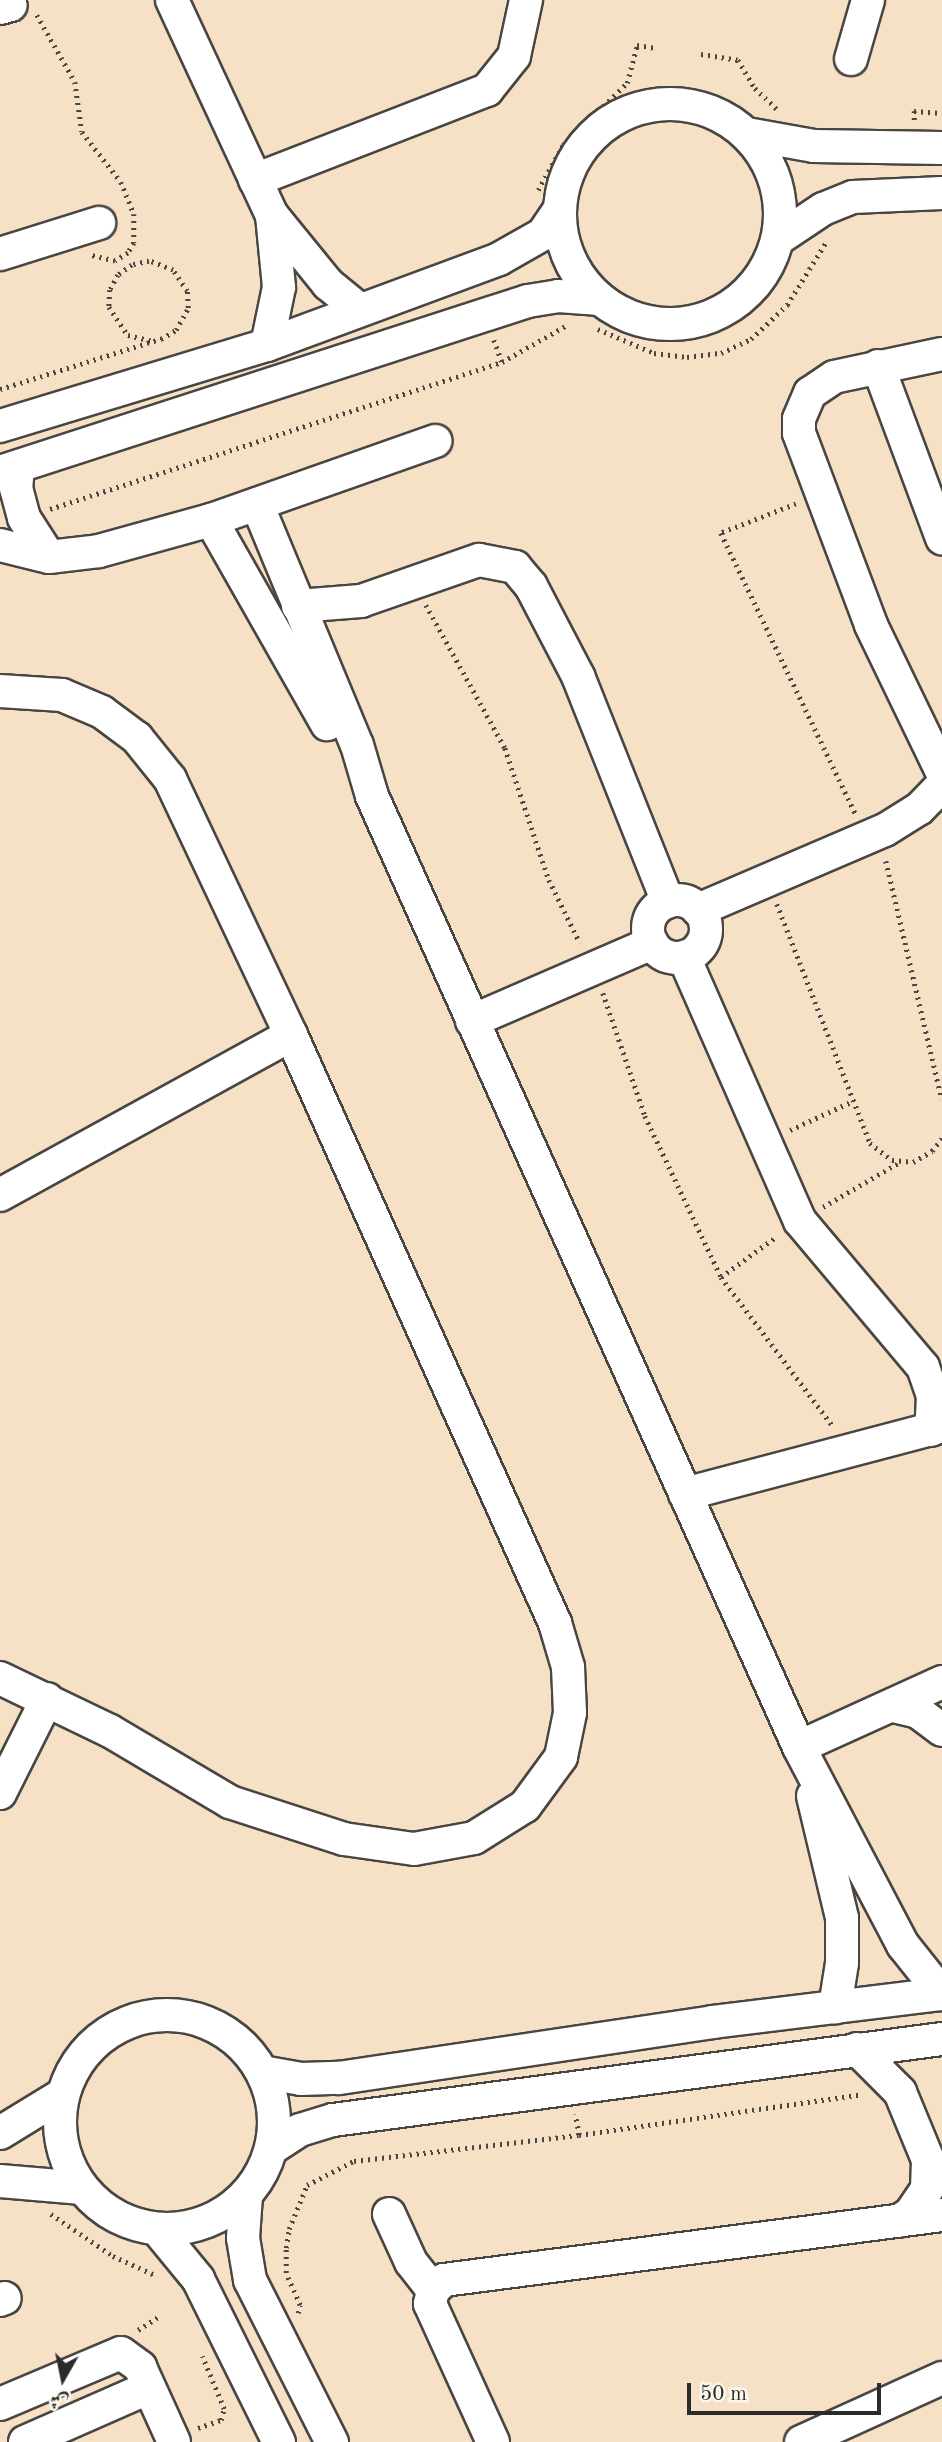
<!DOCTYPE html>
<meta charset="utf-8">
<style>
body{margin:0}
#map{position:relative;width:942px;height:2442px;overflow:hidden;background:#f6e0c6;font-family:"Old Standard TT",Amiri,serif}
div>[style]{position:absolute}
.path>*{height:4.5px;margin-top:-2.25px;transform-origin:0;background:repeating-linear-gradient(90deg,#494642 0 2px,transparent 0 7px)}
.roads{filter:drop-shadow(2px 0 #494642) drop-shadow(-2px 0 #494642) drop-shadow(0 2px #494642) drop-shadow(0 -2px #494642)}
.minor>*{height:32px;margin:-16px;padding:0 16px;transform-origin:16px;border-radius:16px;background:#fff}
.minor>.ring{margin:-16px;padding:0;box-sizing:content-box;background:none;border:32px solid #fff;border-radius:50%}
span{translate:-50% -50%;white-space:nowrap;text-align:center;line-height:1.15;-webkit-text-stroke:7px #fbf7ec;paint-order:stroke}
.north{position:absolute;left:28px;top:2344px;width:70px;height:70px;-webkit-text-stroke:5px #fbf7ec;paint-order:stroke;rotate:189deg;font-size:19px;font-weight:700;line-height:28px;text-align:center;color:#2b2b2b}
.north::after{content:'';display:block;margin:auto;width:24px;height:32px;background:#2b2b2b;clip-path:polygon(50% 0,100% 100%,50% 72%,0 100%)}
.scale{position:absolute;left:687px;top:2383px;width:194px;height:32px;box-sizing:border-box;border:4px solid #2b2b2b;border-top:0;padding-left:9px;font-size:21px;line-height:24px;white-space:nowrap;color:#2b2b2b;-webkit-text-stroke:5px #fbf7ec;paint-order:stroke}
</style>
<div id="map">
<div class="path">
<i style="left:37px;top:15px;width:77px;rotate:60.4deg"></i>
<i style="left:75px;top:82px;width:50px;rotate:82deg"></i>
<i style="left:82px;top:132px;width:63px;rotate:52deg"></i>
<i style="left:121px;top:182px;width:35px;rotate:68deg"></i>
<i style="left:134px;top:214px;width:29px;rotate:90deg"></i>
<i style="left:134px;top:243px;width:12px;rotate:121deg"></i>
<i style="left:128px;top:253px;width:15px;rotate:148deg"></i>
<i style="left:115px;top:261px;width:26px;rotate:-167deg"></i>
<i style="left:701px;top:54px;width:37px;rotate:9deg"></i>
<i style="left:738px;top:60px;width:33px;rotate:59deg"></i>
<i style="left:755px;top:88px;width:30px;rotate:44deg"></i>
<i style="left:914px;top:120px;width:9px;rotate:-90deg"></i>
<i style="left:914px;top:111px;width:28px;rotate:4deg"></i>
<i style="left:538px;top:190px;width:51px;rotate:-60.9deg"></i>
<i style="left:563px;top:145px;width:89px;rotate:-44.1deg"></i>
<i style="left:627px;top:83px;width:39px;rotate:-75deg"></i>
<i style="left:637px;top:45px;width:19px;rotate:9deg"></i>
<i style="left:598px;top:329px;width:61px;rotate:23.2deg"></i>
<i style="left:654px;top:353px;width:33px;rotate:7deg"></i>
<i style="left:687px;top:357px;width:34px;rotate:-7deg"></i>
<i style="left:721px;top:353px;width:33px;rotate:-25deg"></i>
<i style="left:751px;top:339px;width:50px;rotate:-43.4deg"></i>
<i style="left:787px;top:305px;width:74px;rotate:-58.2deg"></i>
<i style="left:494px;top:340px;width:23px;rotate:70deg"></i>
<i style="left:502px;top:362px;width:73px;rotate:-29.7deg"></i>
<i style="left:0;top:389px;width:169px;rotate:-17.3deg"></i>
<i style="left:161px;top:339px;width:17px;rotate:-31deg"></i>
<i style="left:176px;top:330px;width:25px;rotate:-61deg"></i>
<i style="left:188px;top:308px;width:17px;rotate:-93deg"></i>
<i style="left:187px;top:291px;width:25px;rotate:-124deg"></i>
<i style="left:173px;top:270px;width:26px;rotate:-159deg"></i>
<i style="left:149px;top:261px;width:17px;rotate:167deg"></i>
<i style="left:132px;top:265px;width:17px;rotate:144deg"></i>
<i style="left:118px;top:275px;width:17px;rotate:118deg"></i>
<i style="left:110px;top:290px;width:17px;rotate:93deg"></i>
<i style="left:109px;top:307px;width:34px;rotate:56deg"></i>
<i style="left:128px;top:335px;width:25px;rotate:14deg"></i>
<i style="left:796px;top:504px;width:80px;rotate:158.9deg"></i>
<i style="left:721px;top:533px;width:313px;rotate:64.4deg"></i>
<i style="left:50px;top:509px;width:475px;rotate:-18deg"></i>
<i style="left:426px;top:605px;width:163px;rotate:61.1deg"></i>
<i style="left:505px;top:748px;width:139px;rotate:71.6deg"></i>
<i style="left:549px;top:880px;width:70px;rotate:63.8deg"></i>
<i style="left:886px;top:861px;width:245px;rotate:76.8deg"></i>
<i style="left:777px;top:904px;width:256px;rotate:68.7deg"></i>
<i style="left:870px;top:1143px;width:28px;rotate:38deg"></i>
<i style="left:892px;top:1160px;width:21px;rotate:5deg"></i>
<i style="left:913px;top:1162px;width:22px;rotate:-30deg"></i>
<i style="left:932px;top:1151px;width:16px;rotate:-52deg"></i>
<i style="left:603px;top:993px;width:130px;rotate:71.1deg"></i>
<i style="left:645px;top:1116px;width:178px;rotate:64.7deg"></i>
<i style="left:721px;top:1277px;width:186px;rotate:53.1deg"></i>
<i style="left:790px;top:1130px;width:69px;rotate:-24.7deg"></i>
<i style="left:823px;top:1207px;width:89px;rotate:-30.3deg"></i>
<i style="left:721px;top:1277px;width:69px;rotate:-36.2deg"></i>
<i style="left:579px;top:2135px;width:286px;rotate:-8.2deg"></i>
<i style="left:51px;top:2214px;width:75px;rotate:34.1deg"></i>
<i style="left:113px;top:2256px;width:48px;rotate:24.4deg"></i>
<i style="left:298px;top:2313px;width:8px;rotate:-76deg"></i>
<i style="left:300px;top:2305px;width:35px;rotate:-114deg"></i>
<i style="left:286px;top:2273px;width:25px;rotate:-90deg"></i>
<i style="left:286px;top:2248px;width:19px;rotate:-81deg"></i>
<i style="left:289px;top:2229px;width:48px;rotate:-67.8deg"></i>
<i style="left:307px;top:2185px;width:53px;rotate:-27.1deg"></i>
<i style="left:354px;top:2161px;width:226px;rotate:-6.6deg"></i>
<i style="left:579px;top:2135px;width:21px;rotate:-101deg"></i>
<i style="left:138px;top:2330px;width:24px;rotate:-33deg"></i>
<i style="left:198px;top:2428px;width:24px;rotate:-19deg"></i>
<i style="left:221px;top:2420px;width:11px;rotate:-75deg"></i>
<i style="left:224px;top:2409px;width:57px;rotate:-112.5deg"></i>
</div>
<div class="roads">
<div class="minor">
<i style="left:172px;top:0;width:237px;rotate:65.1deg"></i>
<i style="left:272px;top:215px;width:89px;rotate:50.9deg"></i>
<i style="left:328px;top:284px;width:41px;rotate:39.1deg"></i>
<i style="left:0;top:8px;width:11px;rotate:-15deg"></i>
<i style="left:851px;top:59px;width:61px;rotate:-73.9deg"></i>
<i class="ring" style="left:560px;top:104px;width:188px;height:188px"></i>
<i style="left:747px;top:134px;width:68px;rotate:10.2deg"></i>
<i style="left:814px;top:146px;width:128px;rotate:0.9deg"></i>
<i style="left:255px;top:180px;width:249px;rotate:-21.2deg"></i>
<i style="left:487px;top:90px;width:43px;rotate:-51.5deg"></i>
<i style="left:514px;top:56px;width:57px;rotate:-77.9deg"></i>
<i style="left:778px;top:239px;width:54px;rotate:-33.7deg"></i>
<i style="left:823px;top:209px;width:32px;rotate:-22deg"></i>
<i style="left:853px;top:197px;width:89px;rotate:-2.6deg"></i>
<i style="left:0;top:254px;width:104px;rotate:-17.4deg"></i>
<i style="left:267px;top:345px;width:59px;rotate:-78.3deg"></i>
<i style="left:279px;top:287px;width:72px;rotate:-95.6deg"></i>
<i style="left:942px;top:354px;width:110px;rotate:168deg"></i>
<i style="left:834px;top:377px;width:29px;rotate:146deg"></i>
<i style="left:810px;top:393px;width:28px;rotate:113deg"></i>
<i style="left:799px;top:419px;width:14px;rotate:90deg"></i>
<i style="left:799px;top:433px;width:205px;rotate:69.4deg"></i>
<i style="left:871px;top:625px;width:163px;rotate:64.2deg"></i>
<i style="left:878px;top:366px;width:184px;rotate:69.6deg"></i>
<i style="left:0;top:426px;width:279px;rotate:-16.9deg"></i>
<i style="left:267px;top:345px;width:247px;rotate:-20.3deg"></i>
<i style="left:499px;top:259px;width:51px;rotate:-29.6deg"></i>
<i style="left:543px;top:234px;width:30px;rotate:-56deg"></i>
<i style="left:18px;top:467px;width:21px;rotate:95deg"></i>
<i style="left:16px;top:488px;width:31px;rotate:75deg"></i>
<i style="left:24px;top:518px;width:46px;rotate:57.3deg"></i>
<i style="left:0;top:472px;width:555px;rotate:-17.95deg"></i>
<i style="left:528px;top:301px;width:30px;rotate:-9deg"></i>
<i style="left:558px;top:296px;width:42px;rotate:4.1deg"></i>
<i style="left:257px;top:504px;width:261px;rotate:67.5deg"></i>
<i style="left:357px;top:745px;width:53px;rotate:73.6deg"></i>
<i style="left:372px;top:796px;width:1042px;rotate:65.82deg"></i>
<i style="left:799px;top:1747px;width:224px;rotate:62.3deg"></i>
<i style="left:903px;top:1945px;width:63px;rotate:51.5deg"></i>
<i style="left:211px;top:520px;width:235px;rotate:60.4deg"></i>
<i style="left:0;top:545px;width:50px;rotate:13.8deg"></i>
<i style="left:49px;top:557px;width:50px;rotate:-6.8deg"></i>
<i style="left:99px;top:551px;width:116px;rotate:-15.5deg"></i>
<i style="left:211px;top:520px;width:238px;rotate:-19.4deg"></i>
<i style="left:298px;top:606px;width:63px;rotate:-4.5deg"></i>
<i style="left:361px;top:601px;width:125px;rotate:-19.2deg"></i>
<i style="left:479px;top:560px;width:37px;rotate:11deg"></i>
<i style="left:515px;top:567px;width:25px;rotate:50deg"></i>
<i style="left:531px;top:586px;width:102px;rotate:62.4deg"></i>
<i style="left:578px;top:676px;width:243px;rotate:68.3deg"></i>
<i style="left:0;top:691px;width:62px;rotate:3.7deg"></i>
<i style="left:62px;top:695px;width:43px;rotate:23deg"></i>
<i style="left:102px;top:712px;width:44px;rotate:36.6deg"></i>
<i style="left:137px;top:738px;width:53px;rotate:51.2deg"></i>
<i style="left:170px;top:779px;width:283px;rotate:64.7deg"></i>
<i style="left:291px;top:1035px;width:645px;rotate:65.82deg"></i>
<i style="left:555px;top:1623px;width:46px;rotate:73.5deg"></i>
<i style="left:568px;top:1667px;width:46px;rotate:87.5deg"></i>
<i style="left:570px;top:1713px;width:45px;rotate:101.6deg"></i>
<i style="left:561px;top:1757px;width:61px;rotate:126.3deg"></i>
<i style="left:525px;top:1806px;width:60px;rotate:147.9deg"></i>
<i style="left:474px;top:1838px;width:61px;rotate:169.6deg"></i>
<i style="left:414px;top:1849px;width:71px;rotate:-171.9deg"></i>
<i style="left:344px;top:1839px;width:120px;rotate:-162deg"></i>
<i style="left:230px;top:1802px;width:139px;rotate:-149.4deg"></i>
<i style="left:110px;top:1731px;width:122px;rotate:-154.3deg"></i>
<i class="ring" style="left:648px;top:900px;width:26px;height:26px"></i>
<i style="left:698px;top:910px;width:203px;rotate:-23.2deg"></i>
<i style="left:885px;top:830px;width:40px;rotate:-32deg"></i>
<i style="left:919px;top:809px;width:33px;rotate:-46deg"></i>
<i style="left:684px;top:957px;width:288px;rotate:66.3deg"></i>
<i style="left:800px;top:1221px;width:191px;rotate:49.9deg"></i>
<i style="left:923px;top:1367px;width:31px;rotate:71deg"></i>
<i style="left:933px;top:1396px;width:34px;rotate:93deg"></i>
<i style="left:472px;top:1021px;width:196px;rotate:-23.4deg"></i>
<i style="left:0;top:1195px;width:332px;rotate:-28.8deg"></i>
<i style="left:685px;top:1494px;width:266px;rotate:-14.8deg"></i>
<i style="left:893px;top:1706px;width:26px;rotate:13deg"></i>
<i style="left:918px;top:1712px;width:30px;rotate:37deg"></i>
<i style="left:799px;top:1747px;width:157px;rotate:-24.4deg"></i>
<i style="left:0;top:1793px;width:105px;rotate:-63.4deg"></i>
<i style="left:813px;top:1796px;width:125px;rotate:76.6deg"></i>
<i style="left:842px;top:1918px;width:45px;rotate:90deg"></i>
<i style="left:842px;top:1963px;width:45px;rotate:99deg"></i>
<i class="ring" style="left:60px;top:2015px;width:182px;height:182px"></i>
<i style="left:857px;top:2049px;width:61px;rotate:45deg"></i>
<i style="left:900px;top:2092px;width:74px;rotate:67.6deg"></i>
<i style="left:928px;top:2160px;width:29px;rotate:92deg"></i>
<i style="left:927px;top:2189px;width:29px;rotate:124deg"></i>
<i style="left:911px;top:2213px;width:14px;rotate:146deg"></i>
<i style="left:262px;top:2072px;width:40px;rotate:10deg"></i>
<i style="left:301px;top:2079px;width:38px;rotate:-2deg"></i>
<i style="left:339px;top:2078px;width:378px;rotate:-8.5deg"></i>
<i style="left:713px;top:2022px;width:231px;rotate:-7deg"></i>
<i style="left:0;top:2133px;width:73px;rotate:-31.5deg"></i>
<i style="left:272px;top:2148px;width:33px;rotate:-33deg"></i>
<i style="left:300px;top:2130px;width:34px;rotate:-17deg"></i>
<i style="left:333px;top:2120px;width:614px;rotate:-7.58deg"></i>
<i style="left:0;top:2181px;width:82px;rotate:4.9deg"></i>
<i style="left:246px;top:2196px;width:42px;rotate:94.1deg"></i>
<i style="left:243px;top:2238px;width:43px;rotate:80.5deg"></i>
<i style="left:250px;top:2280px;width:182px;rotate:63.2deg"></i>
<i style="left:389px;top:2214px;width:53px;rotate:65.4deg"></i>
<i style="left:411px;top:2262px;width:36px;rotate:52deg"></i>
<i style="left:157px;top:2229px;width:65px;rotate:50.6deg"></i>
<i style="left:198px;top:2279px;width:182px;rotate:63.6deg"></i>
<i style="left:0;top:2300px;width:5px;rotate:-22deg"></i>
<i style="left:0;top:2404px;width:131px;rotate:-22.9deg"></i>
<i style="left:121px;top:2353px;width:24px;rotate:36deg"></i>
<i style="left:140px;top:2367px;width:82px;rotate:65.6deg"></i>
<i style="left:25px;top:2442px;width:134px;rotate:-23.7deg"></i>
<i style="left:493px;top:2442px;width:152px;rotate:-114.5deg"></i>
<i style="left:430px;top:2304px;width:14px;rotate:-78deg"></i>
<i style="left:433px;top:2290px;width:15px;rotate:-42deg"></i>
<i style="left:444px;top:2280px;width:502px;rotate:-7.44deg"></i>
<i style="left:801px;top:2442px;width:155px;rotate:-24.4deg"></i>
</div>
</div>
<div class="north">ش</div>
<div class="scale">50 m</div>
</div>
